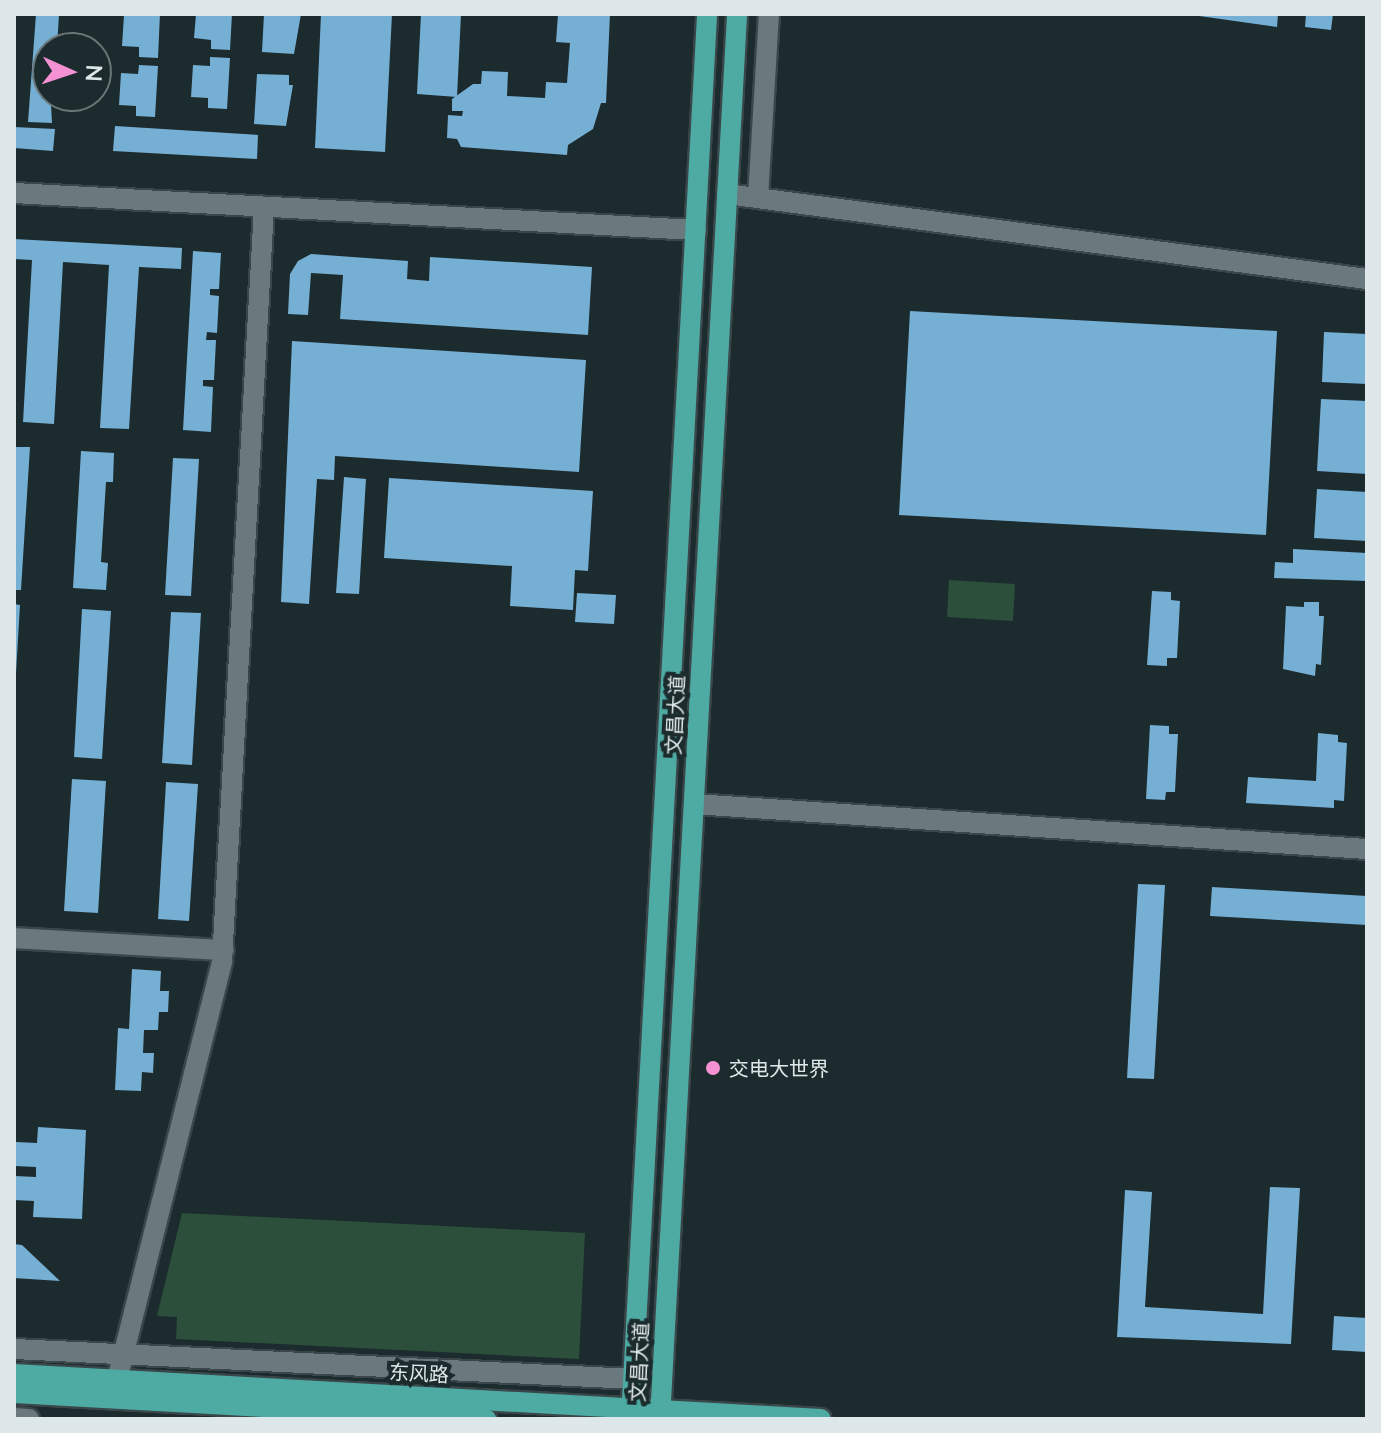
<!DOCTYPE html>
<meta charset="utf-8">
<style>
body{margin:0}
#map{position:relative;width:1381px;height:1433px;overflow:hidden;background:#1c2b2d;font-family:Lato,"Noto Sans SC",sans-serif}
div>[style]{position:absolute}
.green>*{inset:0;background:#2c4f3c}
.building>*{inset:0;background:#75afd4}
.roads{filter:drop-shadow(2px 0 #3a4649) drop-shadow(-2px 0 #3a4649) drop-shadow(0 2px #3a4649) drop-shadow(0 -2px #3a4649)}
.minor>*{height:20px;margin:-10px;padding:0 10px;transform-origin:10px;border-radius:10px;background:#69797d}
.major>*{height:20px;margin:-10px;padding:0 10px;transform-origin:10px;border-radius:10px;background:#4daba4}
.dots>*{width:22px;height:22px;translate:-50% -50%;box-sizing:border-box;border:4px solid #1c2b2d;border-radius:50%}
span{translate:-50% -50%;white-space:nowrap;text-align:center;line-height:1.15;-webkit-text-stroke:8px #1c2b2d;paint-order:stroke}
.street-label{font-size:20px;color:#dee7e9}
.poi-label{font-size:20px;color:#dee7e9}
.left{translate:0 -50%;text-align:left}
.frame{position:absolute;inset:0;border:16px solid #dee7e9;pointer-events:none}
.north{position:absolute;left:32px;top:32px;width:80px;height:80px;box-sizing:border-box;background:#1c2b2d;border:2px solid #6a7678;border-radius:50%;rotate:93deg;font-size:22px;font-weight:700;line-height:32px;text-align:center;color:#dee7e9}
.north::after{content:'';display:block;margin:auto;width:28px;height:36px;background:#f491d3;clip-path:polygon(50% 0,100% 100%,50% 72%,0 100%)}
</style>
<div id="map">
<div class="green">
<i style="clip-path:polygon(949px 580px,1015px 584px,1013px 621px,947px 617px)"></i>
<i style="clip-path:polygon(182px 1213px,585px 1233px,579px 1359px,176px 1339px,177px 1317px,157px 1316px)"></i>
</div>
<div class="building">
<i style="clip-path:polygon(36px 14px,59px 14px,57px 48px,48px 48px,52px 123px,28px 122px)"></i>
<i style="clip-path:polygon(160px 14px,158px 58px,139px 57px,139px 47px,122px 46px,124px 15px)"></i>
<i style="clip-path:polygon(196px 14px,232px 14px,230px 50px,211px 49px,211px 40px,194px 38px)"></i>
<i style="clip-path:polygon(264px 14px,301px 14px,294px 54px,262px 52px)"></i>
<i style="clip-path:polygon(321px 14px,392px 14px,385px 152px,315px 148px)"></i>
<i style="clip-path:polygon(421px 14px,461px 14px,457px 97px,417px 94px)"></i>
<i style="clip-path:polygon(558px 14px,610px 14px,606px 103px,601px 103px,593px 129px,568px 145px,567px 155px,461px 147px,457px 139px,447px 138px,448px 115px,462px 116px,463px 111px,452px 111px,452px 99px,473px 84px,481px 84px,482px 71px,508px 72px,507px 96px,545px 98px,546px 82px,567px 83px,570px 43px,556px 42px)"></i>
<i style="clip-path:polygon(1185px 14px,1278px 14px,1277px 27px)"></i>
<i style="clip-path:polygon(1306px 14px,1333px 14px,1331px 30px,1305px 27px)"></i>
<i style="clip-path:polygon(210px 57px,230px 58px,227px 109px,208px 108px,208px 98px,191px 97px,193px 65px,210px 66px)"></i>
<i style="clip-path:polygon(139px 65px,158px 66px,155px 117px,136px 116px,136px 106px,119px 105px,121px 73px,138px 74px)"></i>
<i style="clip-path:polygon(257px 74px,289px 75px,289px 85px,293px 85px,286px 126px,254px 124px)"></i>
<i style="clip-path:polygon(115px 126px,258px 135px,257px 159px,113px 151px)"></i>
<i style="clip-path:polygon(14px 127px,55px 129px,53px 151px,14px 148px)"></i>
<i style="clip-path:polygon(14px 239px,182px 248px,181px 269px,139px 267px,129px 429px,100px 428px,109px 265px,63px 262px,54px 424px,23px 422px,32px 260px,14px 259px)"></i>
<i style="clip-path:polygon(193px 251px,221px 253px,219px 289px,210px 289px,210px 295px,219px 296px,217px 333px,207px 332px,206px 340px,216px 340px,214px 380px,203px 380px,203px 386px,213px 387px,211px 432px,183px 430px)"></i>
<i style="clip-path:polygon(311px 254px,408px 261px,407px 279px,429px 281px,430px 257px,592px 267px,588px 335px,340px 319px,343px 275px,311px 273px,308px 315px,288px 314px,290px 274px,298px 261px)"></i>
<i style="clip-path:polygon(910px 311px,1277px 331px,1266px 535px,899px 515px)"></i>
<i style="clip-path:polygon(1324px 332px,1367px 334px,1367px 384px,1322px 382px)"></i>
<i style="clip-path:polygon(292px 341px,586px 360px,579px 472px,335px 456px,334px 480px,317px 479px,309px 604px,281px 602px)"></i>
<i style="clip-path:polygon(1321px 399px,1367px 401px,1367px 474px,1317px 471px)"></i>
<i style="clip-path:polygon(14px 447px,30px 447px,21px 590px,14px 590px)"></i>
<i style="clip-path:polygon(81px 451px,114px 453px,113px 482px,106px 482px,101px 562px,108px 563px,106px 590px,73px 588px)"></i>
<i style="clip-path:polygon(173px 458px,199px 459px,191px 596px,165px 595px)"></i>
<i style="clip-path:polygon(344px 477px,366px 479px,359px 594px,336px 593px)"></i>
<i style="clip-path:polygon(389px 478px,593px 491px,588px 571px,575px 570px,573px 610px,510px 606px,512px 566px,384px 558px)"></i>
<i style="clip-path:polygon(1317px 489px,1367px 492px,1367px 541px,1314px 538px)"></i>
<i style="clip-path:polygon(1293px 549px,1367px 553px,1367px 581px,1274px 578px,1275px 562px,1293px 563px)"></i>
<i style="clip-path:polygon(1152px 591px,1171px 592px,1171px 600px,1180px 601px,1177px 658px,1167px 658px,1167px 666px,1147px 665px)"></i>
<i style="clip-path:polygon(577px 593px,616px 595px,614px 624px,575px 622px)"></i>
<i style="clip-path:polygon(1304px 602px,1319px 602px,1319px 616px,1324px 616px,1321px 665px,1316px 664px,1315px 676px,1283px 669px,1286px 606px,1304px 607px)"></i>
<i style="clip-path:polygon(14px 604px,20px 605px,16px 673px,14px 673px)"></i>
<i style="clip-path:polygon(82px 609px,111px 611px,102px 759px,74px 757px)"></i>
<i style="clip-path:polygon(171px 612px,201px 613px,192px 765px,162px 763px)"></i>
<i style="clip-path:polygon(1150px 725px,1169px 726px,1169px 734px,1178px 734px,1175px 792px,1166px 792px,1165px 800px,1146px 799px)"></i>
<i style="clip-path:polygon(1318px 733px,1338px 735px,1338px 742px,1347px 743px,1344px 801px,1334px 800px,1334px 808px,1246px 803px,1248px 777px,1316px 781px)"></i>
<i style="clip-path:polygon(72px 779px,106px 781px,98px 913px,64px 911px)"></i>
<i style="clip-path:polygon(166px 782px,198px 784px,189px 921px,158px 919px)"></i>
<i style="clip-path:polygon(1138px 884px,1165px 885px,1154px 1079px,1127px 1078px)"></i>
<i style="clip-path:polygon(1212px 887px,1367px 896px,1367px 925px,1210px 916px)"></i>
<i style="clip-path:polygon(132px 969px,161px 971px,160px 991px,169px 991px,168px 1012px,159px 1012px,158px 1030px,144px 1030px,143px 1053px,154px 1053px,153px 1073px,142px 1072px,141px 1091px,115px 1090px,118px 1028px,129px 1029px)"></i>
<i style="clip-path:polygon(38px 1127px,86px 1130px,82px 1219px,33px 1217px,34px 1201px,14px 1200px,15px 1176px,36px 1177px,36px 1167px,15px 1166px,16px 1142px,37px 1143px)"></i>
<i style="clip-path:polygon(1270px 1187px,1300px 1188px,1291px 1344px,1117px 1337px,1125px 1190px,1152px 1192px,1145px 1307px,1263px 1314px)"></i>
<i style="clip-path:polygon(14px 1244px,22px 1245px,60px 1281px,14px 1278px)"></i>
<i style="clip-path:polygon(1334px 1316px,1367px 1318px,1367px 1352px,1332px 1350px)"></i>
</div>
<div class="roads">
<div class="minor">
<i style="left:14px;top:193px;width:683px;rotate:3.11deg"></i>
<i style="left:727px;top:194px;width:646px;rotate:7.57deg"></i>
<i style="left:758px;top:198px;width:184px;rotate:-86.6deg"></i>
<i style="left:694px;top:804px;width:675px;rotate:3.83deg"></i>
<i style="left:14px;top:938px;width:210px;rotate:3.3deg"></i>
<i style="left:14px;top:1349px;width:620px;rotate:2.77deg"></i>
<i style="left:117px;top:1380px;width:432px;rotate:-75.9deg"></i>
<i style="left:222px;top:961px;width:755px;rotate:-86.81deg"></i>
<i style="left:14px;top:1418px;width:15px;rotate:4deg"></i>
</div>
<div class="major">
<i style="left:14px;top:1374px;width:808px;rotate:3.19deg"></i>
<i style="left:14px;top:1393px;width:473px;rotate:3.2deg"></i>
<i style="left:631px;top:1419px;width:1407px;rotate:-86.9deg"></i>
<i style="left:660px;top:1419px;width:1407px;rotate:-86.86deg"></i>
</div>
</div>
<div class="dots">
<i style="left:713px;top:1068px;background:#f491d3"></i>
</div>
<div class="street-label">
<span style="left:675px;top:715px;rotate:-87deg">文昌大道</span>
<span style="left:639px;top:1362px;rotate:-87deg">文昌大道</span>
<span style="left:419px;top:1373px;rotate:3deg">东风路</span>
</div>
<div class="poi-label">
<span class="left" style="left:729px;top:1068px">交电大世界</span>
</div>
<div class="frame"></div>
<div class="north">N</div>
</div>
